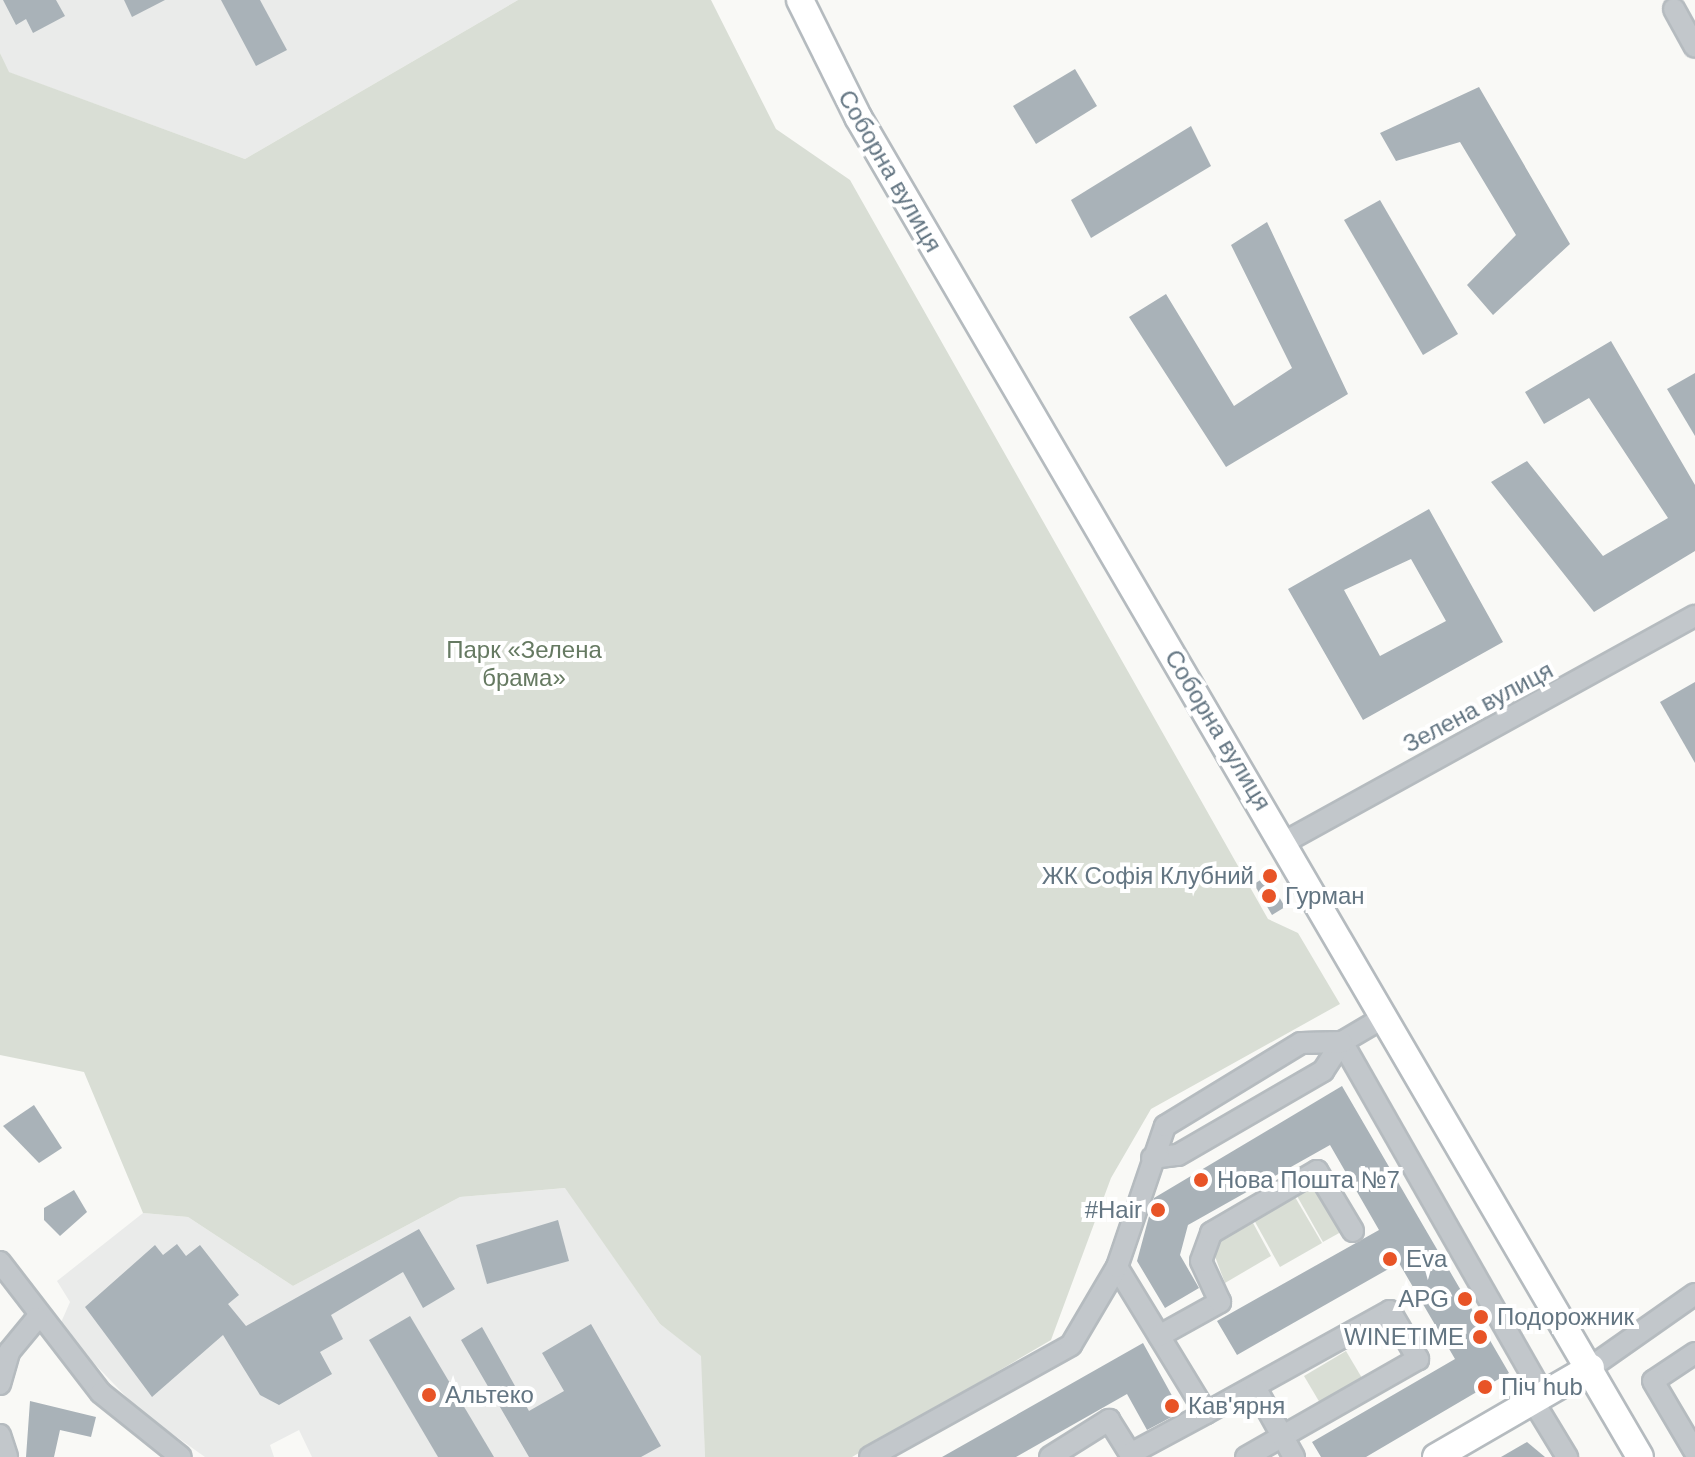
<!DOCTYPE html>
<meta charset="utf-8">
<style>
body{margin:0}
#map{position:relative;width:1695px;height:1457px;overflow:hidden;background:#f9f9f6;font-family:Arial,sans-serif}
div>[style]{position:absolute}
.built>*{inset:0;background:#eaebea}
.green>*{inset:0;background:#d9ded5}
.building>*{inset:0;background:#a9b2b8}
.roads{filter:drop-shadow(2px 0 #b5bbbf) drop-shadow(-2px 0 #b5bbbf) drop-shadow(0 2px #b5bbbf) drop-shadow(0 -2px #b5bbbf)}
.minor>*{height:20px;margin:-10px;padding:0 10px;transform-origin:10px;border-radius:10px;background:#c2c7cb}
.major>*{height:26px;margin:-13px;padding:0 13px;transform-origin:13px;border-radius:13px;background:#fff}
.dots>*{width:22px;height:22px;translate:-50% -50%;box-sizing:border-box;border:4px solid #fff;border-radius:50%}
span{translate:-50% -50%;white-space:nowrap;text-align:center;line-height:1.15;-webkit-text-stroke:8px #fff;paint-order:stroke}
.street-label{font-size:24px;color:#637582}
.park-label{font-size:24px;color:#667a62}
.poi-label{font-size:24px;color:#637582}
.right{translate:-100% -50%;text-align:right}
.left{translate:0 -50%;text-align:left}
</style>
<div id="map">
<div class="built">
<i style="clip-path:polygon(0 0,518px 0,245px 159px,8px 72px,0 53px)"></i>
<i style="clip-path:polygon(566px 1188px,660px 1324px,702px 1356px,705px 1457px,312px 1457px,299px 1430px,270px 1445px,274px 1457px,205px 1457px,140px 1411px,59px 1327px,70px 1302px,57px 1281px,143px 1213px,188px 1217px,293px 1286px,460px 1197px)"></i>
</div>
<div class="green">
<i style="clip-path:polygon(518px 0,711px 0,776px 129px,850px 180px,1268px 919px,1298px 933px,1340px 1004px,1151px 1109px,1111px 1178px,1051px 1340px,852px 1457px,705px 1457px,701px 1356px,660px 1324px,565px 1188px,460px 1197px,293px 1286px,188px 1217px,143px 1213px,84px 1072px,0 1055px,0 53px,9px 72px,245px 159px)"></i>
<i style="clip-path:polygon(1316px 1186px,1341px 1232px,1323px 1242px,1297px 1196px)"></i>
<i style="clip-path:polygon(1295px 1197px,1322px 1243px,1280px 1267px,1254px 1220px)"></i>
<i style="clip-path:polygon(1252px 1221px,1271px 1256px,1225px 1283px,1211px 1246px)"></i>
<i style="clip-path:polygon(1346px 1351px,1362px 1378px,1320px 1403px,1304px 1376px)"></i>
</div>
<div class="building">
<i style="clip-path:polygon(3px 0,56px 0,65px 16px,33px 33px,26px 19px,16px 25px)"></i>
<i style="clip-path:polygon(124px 0,165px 0,132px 17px)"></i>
<i style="clip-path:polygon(221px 0,260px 0,287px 50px,256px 66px)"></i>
<i style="clip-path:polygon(1075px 69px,1097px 106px,1036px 144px,1013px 106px)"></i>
<i style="clip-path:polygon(1479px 87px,1570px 244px,1493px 315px,1467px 285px,1516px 235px,1460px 142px,1396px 161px,1380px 133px)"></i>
<i style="clip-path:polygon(1191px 126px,1211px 166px,1091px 238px,1071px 200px)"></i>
<i style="clip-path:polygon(1380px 200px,1458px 334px,1423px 355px,1344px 220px)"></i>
<i style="clip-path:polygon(1267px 222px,1348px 394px,1226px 467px,1129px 317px,1166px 294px,1234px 406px,1292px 368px,1231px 245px)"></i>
<i style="clip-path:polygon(1611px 341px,1695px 485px,1695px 551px,1594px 612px,1491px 482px,1527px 461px,1603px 556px,1668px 518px,1589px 398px,1544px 424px,1525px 392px)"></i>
<i style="clip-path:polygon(1695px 373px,1695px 436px,1667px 389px)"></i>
<i style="clip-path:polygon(evenodd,1429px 509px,1503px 642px,1363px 720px,1288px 589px,1429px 509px,1411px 559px,1446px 621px,1380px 656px,1344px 590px,1411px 559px)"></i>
<i style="clip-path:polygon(1695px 682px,1695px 763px,1660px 702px)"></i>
<i style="clip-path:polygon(1267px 876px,1285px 907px,1272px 915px,1254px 884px)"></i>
<i style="clip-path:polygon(1342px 1086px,1509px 1373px,1366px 1457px,1321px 1457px,1312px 1442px,1455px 1359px,1399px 1263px,1237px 1355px,1217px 1321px,1379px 1230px,1330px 1145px,1188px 1225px,1180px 1255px,1199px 1288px,1165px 1308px,1137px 1261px,1154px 1198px)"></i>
<i style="clip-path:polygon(34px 1105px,62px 1148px,39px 1163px,3px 1126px)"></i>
<i style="clip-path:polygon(74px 1190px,87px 1212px,60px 1236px,44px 1220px,44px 1208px)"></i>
<i style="clip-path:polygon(558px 1220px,569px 1261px,487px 1284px,476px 1245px)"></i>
<i style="clip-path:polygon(419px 1229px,455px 1289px,423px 1308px,403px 1272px,331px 1315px,343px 1339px,320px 1352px,332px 1374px,279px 1405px,260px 1395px,223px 1335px,152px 1397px,85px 1307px,155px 1245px,163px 1255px,177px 1244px,186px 1256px,200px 1245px,239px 1295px,228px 1304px,246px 1326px)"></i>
<i style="clip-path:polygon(410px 1316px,494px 1457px,438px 1457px,369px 1340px)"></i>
<i style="clip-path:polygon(591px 1324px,661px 1446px,641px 1457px,529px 1457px,461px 1340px,482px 1327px,529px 1411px,564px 1391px,542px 1353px)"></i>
<i style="clip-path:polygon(1143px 1343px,1181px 1412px,1147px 1430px,1127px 1394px,1016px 1457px,942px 1457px)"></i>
<i style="clip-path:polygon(30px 1401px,96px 1417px,91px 1437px,60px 1430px,54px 1457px,26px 1457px)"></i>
<i style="clip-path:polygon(1527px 1442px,1545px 1457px,1501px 1457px)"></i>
</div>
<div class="roads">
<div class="minor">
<i style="left:1674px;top:9px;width:43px;rotate:61.1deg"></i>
<i style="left:1285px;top:842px;width:468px;rotate:-28.9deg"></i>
<i style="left:1342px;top:1042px;width:406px;rotate:60.3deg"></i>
<i style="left:1152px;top:1158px;width:26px;rotate:-7deg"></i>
<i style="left:1178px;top:1155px;width:168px;rotate:-30.1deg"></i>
<i style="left:1323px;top:1071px;width:35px;rotate:-57deg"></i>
<i style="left:1342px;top:1042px;width:51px;rotate:-30.6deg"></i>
<i style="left:0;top:1262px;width:165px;rotate:52.4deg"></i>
<i style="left:101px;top:1393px;width:102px;rotate:38.7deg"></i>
<i style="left:1117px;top:1267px;width:171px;rotate:58.6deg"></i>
<i style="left:1206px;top:1413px;width:210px;rotate:-29deg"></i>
<i style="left:1390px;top:1311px;width:56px;rotate:59.7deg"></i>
<i style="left:1418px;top:1359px;width:198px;rotate:150.3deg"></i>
<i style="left:1159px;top:1336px;width:70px;rotate:-29.1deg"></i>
<i style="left:1220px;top:1302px;width:45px;rotate:-114.9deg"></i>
<i style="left:1201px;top:1261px;width:30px;rotate:-70deg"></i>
<i style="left:1211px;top:1233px;width:123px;rotate:-30.3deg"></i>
<i style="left:1317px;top:1171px;width:70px;rotate:59deg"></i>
<i style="left:1695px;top:1353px;width:50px;rotate:146.3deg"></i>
<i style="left:1653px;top:1381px;width:82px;rotate:59.4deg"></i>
<i style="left:1591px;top:1367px;width:127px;rotate:-35.1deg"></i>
<i style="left:0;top:1384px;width:33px;rotate:-74deg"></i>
<i style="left:9px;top:1352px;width:44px;rotate:-50.5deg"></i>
<i style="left:1256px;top:1389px;width:78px;rotate:60.8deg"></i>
<i style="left:1533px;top:1401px;width:66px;rotate:58.7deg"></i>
<i style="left:0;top:1435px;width:23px;rotate:72deg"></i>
<i style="left:870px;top:1457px;width:230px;rotate:-29.1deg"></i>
<i style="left:1071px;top:1345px;width:91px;rotate:-59.5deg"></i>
<i style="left:1117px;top:1267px;width:149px;rotate:-71.2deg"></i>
<i style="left:1165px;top:1126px;width:159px;rotate:-31.4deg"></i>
<i style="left:1301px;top:1043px;width:41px;rotate:-1.4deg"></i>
<i style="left:1050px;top:1457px;width:70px;rotate:-32.1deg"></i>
<i style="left:1109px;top:1420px;width:40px;rotate:58deg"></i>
<i style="left:1130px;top:1454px;width:86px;rotate:-28.3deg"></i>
</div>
<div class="major">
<i style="left:800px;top:0;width:131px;rotate:63.6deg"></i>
<i style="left:858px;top:117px;width:1551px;rotate:59.73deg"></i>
<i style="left:1436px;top:1457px;width:179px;rotate:-30.1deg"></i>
</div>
</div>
<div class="dots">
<i style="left:1270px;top:876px;background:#e85427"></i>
<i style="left:1269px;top:896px;background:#e85427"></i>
<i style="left:1201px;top:1180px;background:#e85427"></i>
<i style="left:1158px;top:1210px;background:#e85427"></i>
<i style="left:1390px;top:1259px;background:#e85427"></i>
<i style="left:1465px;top:1299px;background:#e85427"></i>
<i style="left:1481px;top:1317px;background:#e85427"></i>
<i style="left:1480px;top:1337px;background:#e85427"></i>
<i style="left:1485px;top:1387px;background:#e85427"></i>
<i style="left:429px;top:1395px;background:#e85427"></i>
<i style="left:1172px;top:1406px;background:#e85427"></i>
</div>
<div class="street-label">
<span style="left:890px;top:171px;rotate:60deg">Соборна вулиця</span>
<span style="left:1478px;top:707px;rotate:-28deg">Зелена вулиця</span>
<span style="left:1218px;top:730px;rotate:59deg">Соборна вулиця</span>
</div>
<div class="park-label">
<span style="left:524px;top:664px">Парк «Зелена<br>брама»</span>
</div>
<div class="poi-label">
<span class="right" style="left:1254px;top:876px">ЖК Софія Клубний</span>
<span class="left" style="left:1285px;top:896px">Гурман</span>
<span class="left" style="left:1217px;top:1180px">Нова Пошта №7</span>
<span class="right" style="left:1142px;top:1210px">#Hair</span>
<span class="left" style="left:1406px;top:1259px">Eva</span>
<span class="right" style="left:1449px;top:1299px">APG</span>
<span class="left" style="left:1497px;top:1317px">Подорожник</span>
<span class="right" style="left:1464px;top:1337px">WINETIME</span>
<span class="left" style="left:1501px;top:1387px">Піч hub</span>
<span class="left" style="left:445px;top:1395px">Альтеко</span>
<span class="left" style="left:1188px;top:1406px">Кав'ярня</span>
</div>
</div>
